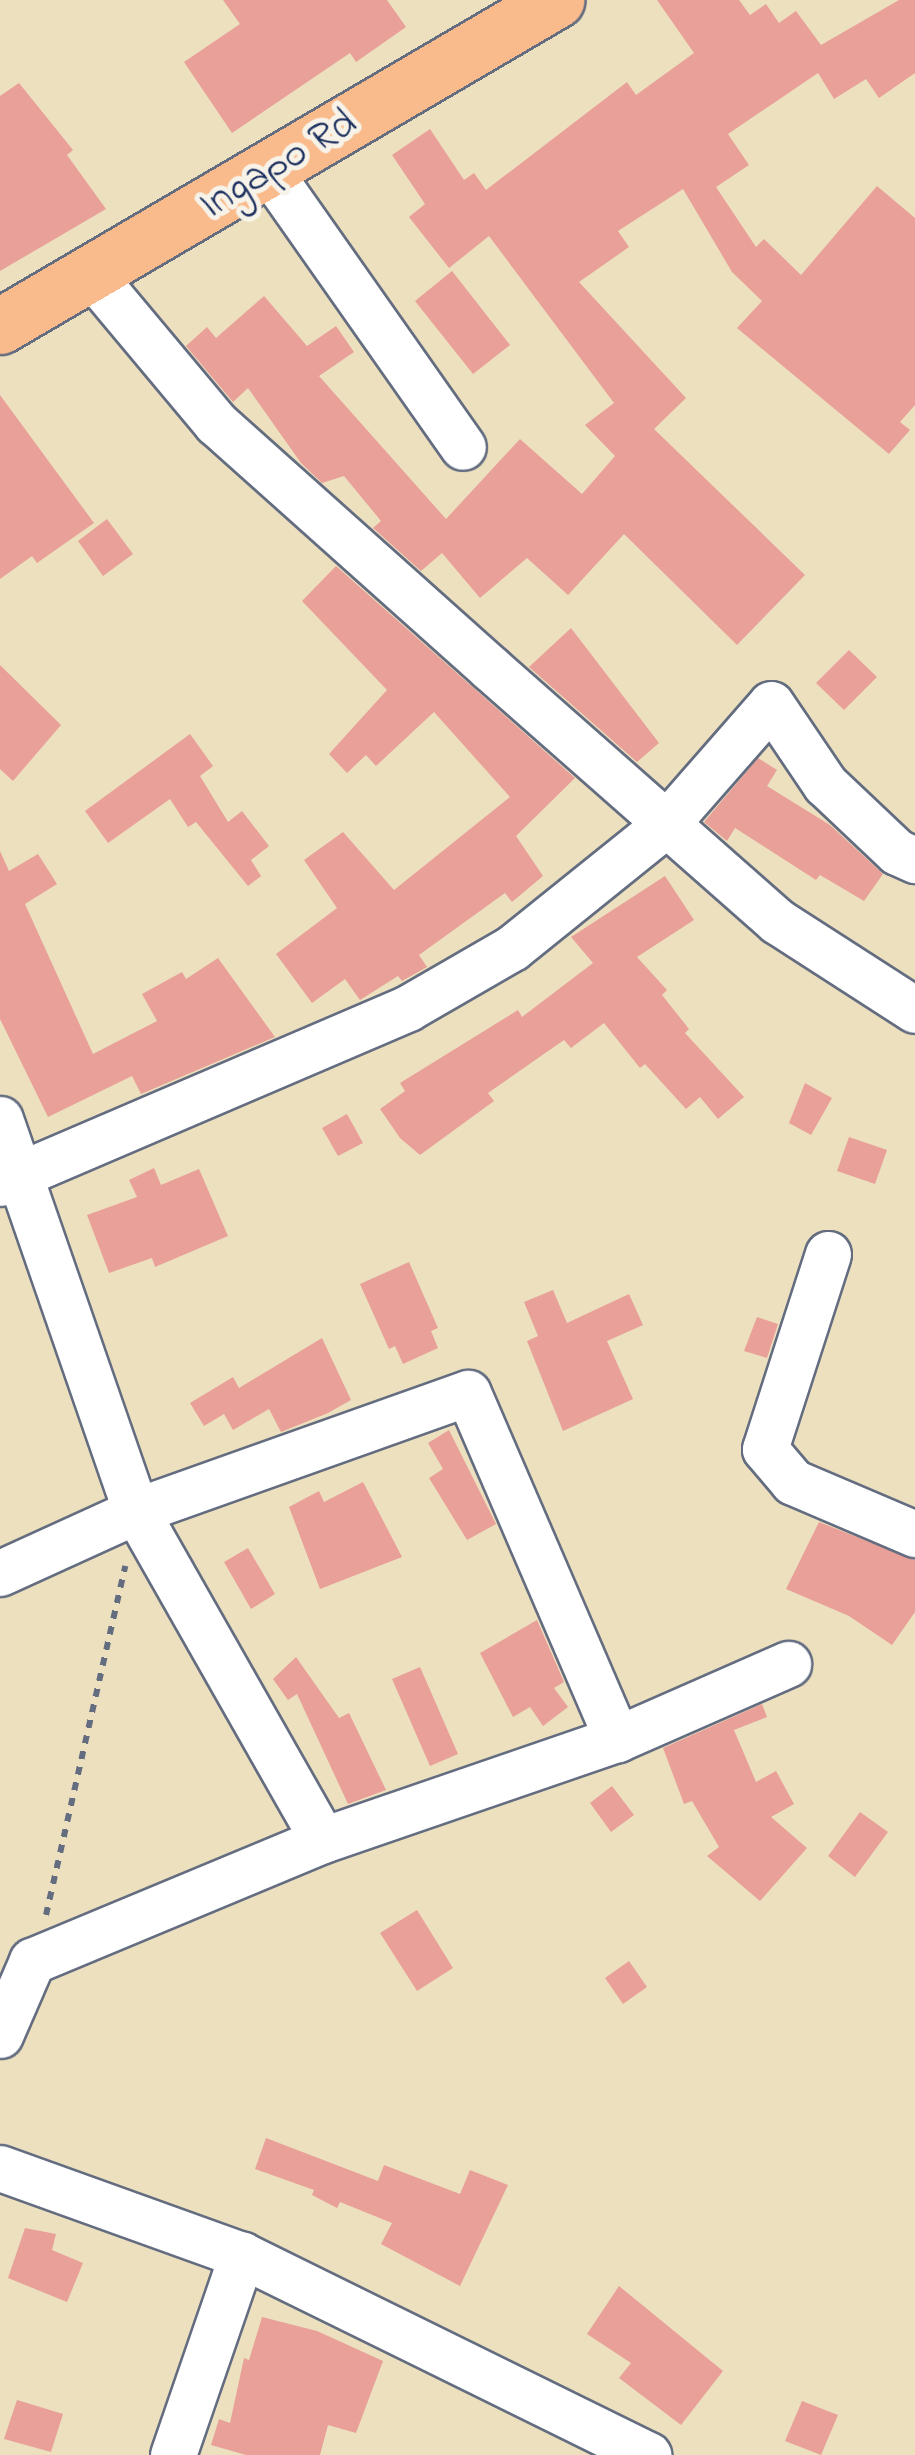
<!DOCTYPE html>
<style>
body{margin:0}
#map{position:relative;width:915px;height:2455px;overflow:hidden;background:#ede0bf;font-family:"Indie Flower",sans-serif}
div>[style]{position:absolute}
.building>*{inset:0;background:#e8a099}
.path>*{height:6px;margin-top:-3px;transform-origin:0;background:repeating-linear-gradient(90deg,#646d80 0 8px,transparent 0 16px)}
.roads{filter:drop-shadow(2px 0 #646d80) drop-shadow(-2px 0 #646d80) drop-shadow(0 2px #646d80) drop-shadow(0 -2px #646d80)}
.minor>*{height:45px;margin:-22.5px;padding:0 22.5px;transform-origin:22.5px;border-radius:22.5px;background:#fff}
.major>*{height:55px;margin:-27.5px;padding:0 27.5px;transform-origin:27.5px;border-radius:27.5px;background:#fabb8c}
span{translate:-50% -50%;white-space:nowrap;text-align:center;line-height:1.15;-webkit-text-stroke:10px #f7f3e8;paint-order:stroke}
.street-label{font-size:42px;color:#1b2f5e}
</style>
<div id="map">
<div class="building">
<i style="clip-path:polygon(223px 0,387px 0,406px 27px,356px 62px,350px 53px,232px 133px,184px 62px,240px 24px)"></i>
<i style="clip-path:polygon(657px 0,739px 0,750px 15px,766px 4px,779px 23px,796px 11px,821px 45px,899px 0,915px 0,915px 73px,879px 98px,866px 79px,834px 99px,818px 73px,728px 134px,749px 165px,716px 187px,756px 247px,764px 239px,801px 275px,877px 186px,915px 218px,915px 405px,900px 422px,910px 430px,889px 454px,737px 328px,762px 301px,732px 272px,683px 189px,618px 231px,629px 247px,579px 282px,686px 398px,654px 429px,805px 575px,737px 645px,624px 534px,568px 595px,527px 558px,480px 598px,442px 553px,421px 571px,373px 528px,381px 521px,344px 476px,322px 483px,301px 463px,248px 388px,233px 402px,186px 346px,207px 327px,216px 338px,264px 296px,307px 346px,336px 326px,354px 352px,319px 376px,446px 519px,520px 439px,582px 494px,615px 456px,585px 425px,614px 403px,489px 236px,449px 268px,409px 217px,425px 204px,392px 155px,430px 129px,464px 180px,474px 173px,486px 190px,627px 82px,636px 95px,694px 53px)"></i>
<i style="clip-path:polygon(19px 83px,73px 150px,67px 155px,106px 209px,0 271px,0 96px)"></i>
<i style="clip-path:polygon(452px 271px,510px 345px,473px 374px,415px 301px)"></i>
<i style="clip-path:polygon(0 395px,94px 523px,37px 563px,32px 556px,0 579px)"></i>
<i style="clip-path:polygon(107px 519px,133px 554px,103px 576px,78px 541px)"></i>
<i style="clip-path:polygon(336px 566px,575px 778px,516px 836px,543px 876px,512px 902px,505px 893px,419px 955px,427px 967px,402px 981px,398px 976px,360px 1000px,345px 979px,312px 1003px,276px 954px,337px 908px,304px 860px,343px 832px,394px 890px,510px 797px,434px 712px,376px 766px,366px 755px,347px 773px,329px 754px,387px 690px,302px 601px)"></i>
<i style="clip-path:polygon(571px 628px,659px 743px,637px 762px,529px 667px)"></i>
<i style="clip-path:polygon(849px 650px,877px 677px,844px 710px,816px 683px)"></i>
<i style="clip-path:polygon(0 665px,61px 725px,13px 781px,0 769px)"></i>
<i style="clip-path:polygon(190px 734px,213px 766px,200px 776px,228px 822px,242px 811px,269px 846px,251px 860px,261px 876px,248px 886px,196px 822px,188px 827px,170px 799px,108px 843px,85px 811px)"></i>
<i style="clip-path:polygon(758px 758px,777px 770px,767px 786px,830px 825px,883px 874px,864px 901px,820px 875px,816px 880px,735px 828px,727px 841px,704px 822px)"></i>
<i style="clip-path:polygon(0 851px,9px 871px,38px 854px,57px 884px,25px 904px,93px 1054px,157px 1021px,142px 994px,182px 972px,186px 979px,218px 958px,275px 1037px,141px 1094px,132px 1076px,48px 1117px,0 1019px)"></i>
<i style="clip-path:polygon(665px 876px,694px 920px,637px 957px,667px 990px,662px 995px,689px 1029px,685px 1033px,744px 1097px,718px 1119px,700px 1097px,686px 1109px,645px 1064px,640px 1068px,604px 1023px,571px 1048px,564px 1040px,488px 1093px,494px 1101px,420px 1155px,400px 1138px,380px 1109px,405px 1091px,400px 1083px,518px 1010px,522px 1017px,593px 963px,571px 937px)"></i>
<i style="clip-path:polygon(805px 1083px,832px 1098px,811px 1135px,789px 1123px)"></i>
<i style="clip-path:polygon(347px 1114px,363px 1143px,338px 1156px,322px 1128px)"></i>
<i style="clip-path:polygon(849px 1137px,887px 1150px,875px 1184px,837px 1171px)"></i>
<i style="clip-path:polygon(154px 1168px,161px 1185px,199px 1169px,228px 1236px,155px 1267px,152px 1258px,109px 1273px,87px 1215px,137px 1197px,129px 1180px)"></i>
<i style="clip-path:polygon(409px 1262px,438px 1328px,431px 1331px,438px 1348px,403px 1364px,395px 1346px,389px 1349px,360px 1284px)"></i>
<i style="clip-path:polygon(553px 1290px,567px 1323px,629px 1294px,643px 1325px,607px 1341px,633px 1399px,563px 1431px,527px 1341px,538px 1336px,524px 1302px)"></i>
<i style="clip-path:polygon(757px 1317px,778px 1324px,767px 1358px,744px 1351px)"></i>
<i style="clip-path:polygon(322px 1338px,351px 1400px,328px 1413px,281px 1432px,269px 1409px,233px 1430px,224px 1414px,204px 1426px,190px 1403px,233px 1377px,239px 1388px)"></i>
<i style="clip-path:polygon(449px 1430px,496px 1524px,467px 1540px,429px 1478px,443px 1469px,428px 1443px)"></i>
<i style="clip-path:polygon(363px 1482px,402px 1557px,320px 1589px,289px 1507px,319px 1491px,324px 1502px)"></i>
<i style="clip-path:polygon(819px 1522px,915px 1560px,915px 1612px,892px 1645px,849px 1616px,786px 1589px)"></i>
<i style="clip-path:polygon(248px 1548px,275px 1594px,251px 1609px,224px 1562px)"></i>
<i style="clip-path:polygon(537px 1620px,564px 1682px,554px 1688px,568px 1707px,543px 1726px,530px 1707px,513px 1717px,480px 1653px)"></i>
<i style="clip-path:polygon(296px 1657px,339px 1718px,349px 1713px,386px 1790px,348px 1804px,297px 1694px,288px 1700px,273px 1679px)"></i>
<i style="clip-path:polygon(420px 1667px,458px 1754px,430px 1766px,392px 1679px)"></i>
<i style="clip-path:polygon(762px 1704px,767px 1717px,734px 1730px,756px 1782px,776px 1771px,794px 1804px,771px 1817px,807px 1848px,760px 1901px,707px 1856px,719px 1847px,692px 1801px,684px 1804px,663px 1748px)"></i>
<i style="clip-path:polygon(612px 1786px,634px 1815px,611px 1832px,590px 1803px)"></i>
<i style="clip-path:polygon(860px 1812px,888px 1832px,855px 1877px,828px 1856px)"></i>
<i style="clip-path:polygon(417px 1910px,453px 1968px,417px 1991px,380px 1933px)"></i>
<i style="clip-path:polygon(629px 1961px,647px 1987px,623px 2004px,605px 1978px)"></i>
<i style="clip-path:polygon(266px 2138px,378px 2181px,384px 2165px,460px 2194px,470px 2170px,508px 2185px,460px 2286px,381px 2244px,392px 2223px,340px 2202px,337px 2208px,312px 2195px,314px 2190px,255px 2169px)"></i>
<i style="clip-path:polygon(25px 2228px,56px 2234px,52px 2250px,83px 2263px,67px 2302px,8px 2278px)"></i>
<i style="clip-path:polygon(619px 2286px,723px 2371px,681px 2425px,619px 2378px,631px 2363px,587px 2334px)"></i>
<i style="clip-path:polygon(262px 2317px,317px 2331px,383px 2361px,356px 2433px,328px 2425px,320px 2455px,246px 2455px,211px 2445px,219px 2419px,230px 2423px,244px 2358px,249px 2360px)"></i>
<i style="clip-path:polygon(17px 2400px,63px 2414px,51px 2452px,4px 2439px)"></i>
<i style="clip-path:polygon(802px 2401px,838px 2415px,821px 2455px,785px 2441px)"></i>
</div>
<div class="path">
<i style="left:46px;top:1915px;width:358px;rotate:-77.2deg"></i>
</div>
<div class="roads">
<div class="minor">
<i style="left:269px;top:171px;width:337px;rotate:54.9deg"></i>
<i style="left:93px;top:276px;width:192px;rotate:50.1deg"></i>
<i style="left:216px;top:423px;width:368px;rotate:41.8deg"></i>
<i style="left:490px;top:668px;width:383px;rotate:41.4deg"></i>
<i style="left:777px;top:921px;width:164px;rotate:32.8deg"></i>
<i style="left:0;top:1119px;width:415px;rotate:70.9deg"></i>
<i style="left:136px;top:1511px;width:378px;rotate:60.4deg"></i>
<i style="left:0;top:1183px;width:444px;rotate:-23.2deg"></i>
<i style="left:408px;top:1008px;width:120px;rotate:-30deg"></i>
<i style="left:512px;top:948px;width:198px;rotate:-38.8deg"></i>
<i style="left:666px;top:824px;width:159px;rotate:-48.8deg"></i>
<i style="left:771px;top:704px;width:97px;rotate:56deg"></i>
<i style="left:825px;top:784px;width:99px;rotate:43.4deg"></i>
<i style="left:897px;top:852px;width:20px;rotate:24deg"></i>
<i style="left:828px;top:1254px;width:205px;rotate:107.9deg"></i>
<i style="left:765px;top:1449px;width:43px;rotate:49.7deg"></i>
<i style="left:793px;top:1482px;width:133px;rotate:23.1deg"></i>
<i style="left:0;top:1573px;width:149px;rotate:-24.5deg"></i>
<i style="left:136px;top:1511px;width:352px;rotate:-19.6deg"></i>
<i style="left:468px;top:1393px;width:377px;rotate:66.7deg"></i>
<i style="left:0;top:2035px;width:81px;rotate:-66.6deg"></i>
<i style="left:32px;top:1961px;width:315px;rotate:-22.6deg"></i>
<i style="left:323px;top:1840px;width:311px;rotate:-19deg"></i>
<i style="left:617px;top:1739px;width:187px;rotate:-23.7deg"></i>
<i style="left:0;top:2168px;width:257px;rotate:19.8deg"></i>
<i style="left:242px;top:2255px;width:453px;rotate:26.2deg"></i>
<i style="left:173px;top:2455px;width:212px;rotate:-71deg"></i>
</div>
<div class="major">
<i style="left:0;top:326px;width:645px;rotate:-30.38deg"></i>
</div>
</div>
<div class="street-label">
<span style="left:279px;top:165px;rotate:-31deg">Ingapo Rd</span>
</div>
</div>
